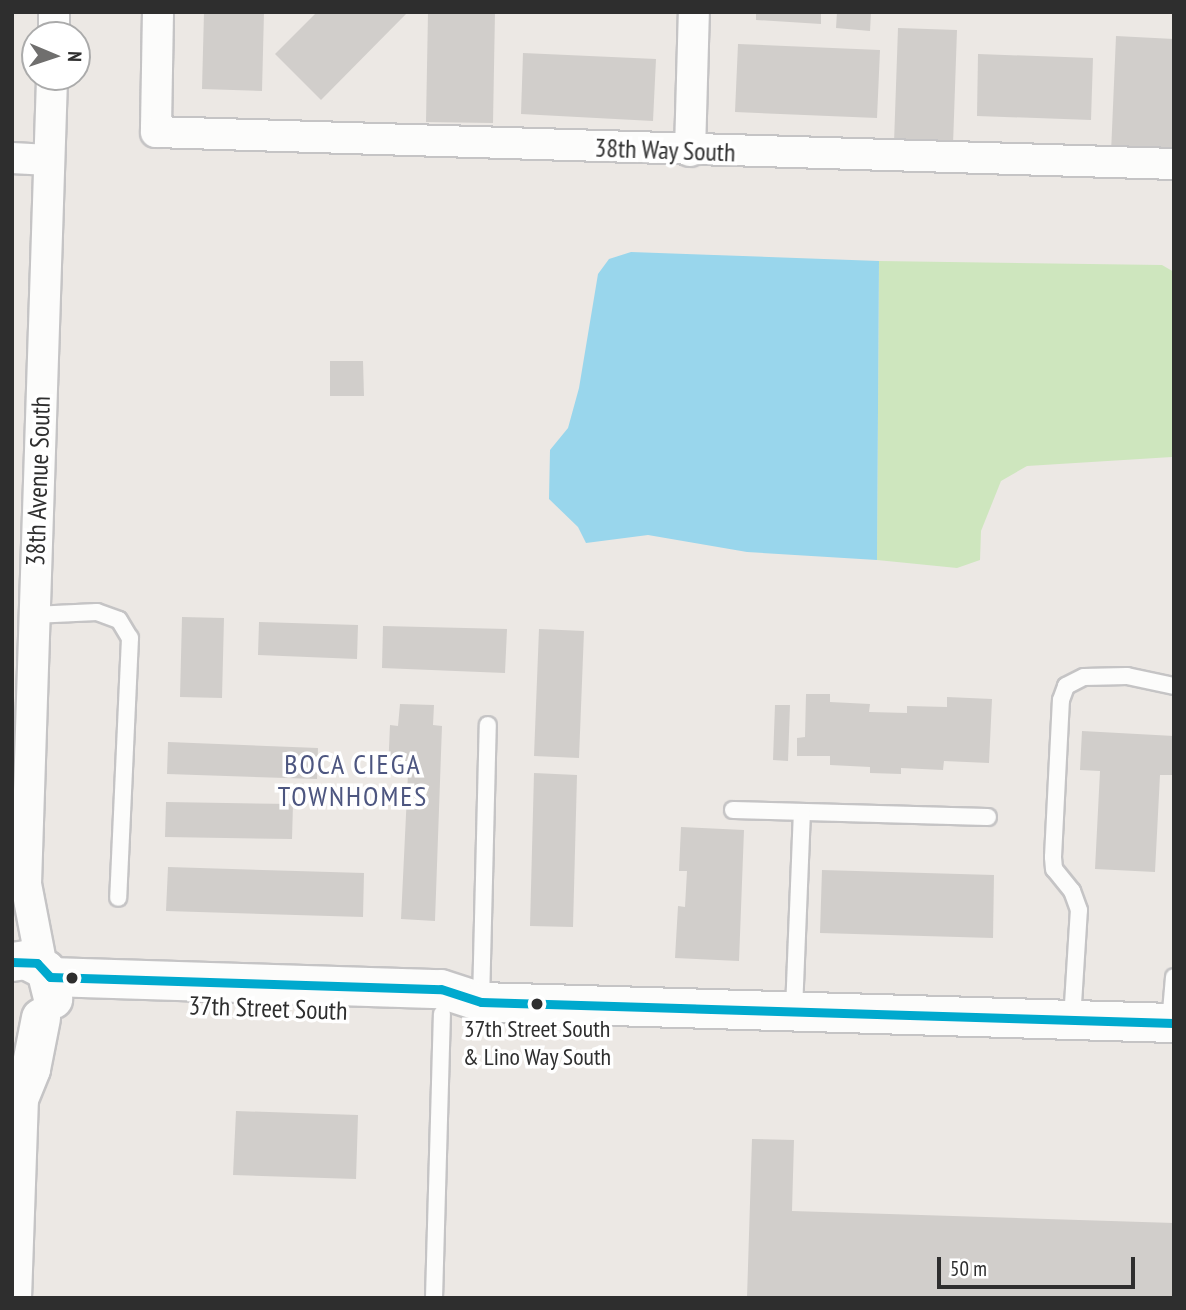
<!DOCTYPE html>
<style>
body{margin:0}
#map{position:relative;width:1186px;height:1310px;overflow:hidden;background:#ece8e4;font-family:"PT Sans Narrow",sans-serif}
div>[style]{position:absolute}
.green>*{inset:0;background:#cee6be}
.water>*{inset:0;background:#99d6ec}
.building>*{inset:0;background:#d1cecb}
.roads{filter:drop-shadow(2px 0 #c5c4c5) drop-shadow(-2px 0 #c5c4c5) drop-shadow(0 2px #c5c4c5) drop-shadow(0 -2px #c5c4c5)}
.lane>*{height:16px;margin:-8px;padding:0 8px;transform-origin:8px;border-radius:8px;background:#fcfcfb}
.street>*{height:30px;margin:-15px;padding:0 15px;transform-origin:15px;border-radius:15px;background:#fcfcfb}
.secondary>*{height:38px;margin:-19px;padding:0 19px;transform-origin:19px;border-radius:19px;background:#fcfcfb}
.bus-1>*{height:9px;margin:-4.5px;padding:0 4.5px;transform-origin:4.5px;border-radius:4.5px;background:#00a9ce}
.dots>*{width:19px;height:19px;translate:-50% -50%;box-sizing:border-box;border:4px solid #fff;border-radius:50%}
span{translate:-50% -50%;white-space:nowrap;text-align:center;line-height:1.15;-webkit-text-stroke:7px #fff;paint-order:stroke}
.bus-label{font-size:24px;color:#2e2e2e}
.street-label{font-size:26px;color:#2e2e2e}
.neighbourhood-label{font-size:28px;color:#4d5680;letter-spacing:2px}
.frame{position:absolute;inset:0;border:14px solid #2e2e2e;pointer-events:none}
.north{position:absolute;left:21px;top:21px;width:70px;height:70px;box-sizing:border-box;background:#fff;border:2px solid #ababab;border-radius:50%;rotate:92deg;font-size:19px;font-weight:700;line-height:28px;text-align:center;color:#2e2e2e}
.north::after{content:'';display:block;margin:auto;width:24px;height:32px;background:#706f6e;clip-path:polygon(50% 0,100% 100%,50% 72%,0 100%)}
.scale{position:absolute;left:937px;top:1257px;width:198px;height:32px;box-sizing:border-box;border:4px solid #2e2e2e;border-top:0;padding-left:9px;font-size:21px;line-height:24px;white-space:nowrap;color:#2e2e2e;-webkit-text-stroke:5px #fff;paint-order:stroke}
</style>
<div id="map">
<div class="green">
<i style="clip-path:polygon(879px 261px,1162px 265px,1174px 272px,1172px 457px,1027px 466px,1001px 481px,981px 531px,980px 560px,957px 568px,877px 560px)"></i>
</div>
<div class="water">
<i style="clip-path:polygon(631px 252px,879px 261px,877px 560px,747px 552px,648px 535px,586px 543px,578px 527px,549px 499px,550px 450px,568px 428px,579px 388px,598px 274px,609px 259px)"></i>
</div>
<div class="building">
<i style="clip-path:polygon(204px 12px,264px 12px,262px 91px,202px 89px)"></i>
<i style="clip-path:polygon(317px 12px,408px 12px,321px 100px,275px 54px)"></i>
<i style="clip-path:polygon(428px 12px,495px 12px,493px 123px,426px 122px)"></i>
<i style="clip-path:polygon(756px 12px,821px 12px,821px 24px,756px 20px)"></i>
<i style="clip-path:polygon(837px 12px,871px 12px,870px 31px,836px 28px)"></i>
<i style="clip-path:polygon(898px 28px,957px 30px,953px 145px,894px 143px)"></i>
<i style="clip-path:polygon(1116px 36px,1174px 39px,1173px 155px,1111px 153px)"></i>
<i style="clip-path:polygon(738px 44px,880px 50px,877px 118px,735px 112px)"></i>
<i style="clip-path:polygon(523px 53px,656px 59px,653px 121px,521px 114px)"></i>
<i style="clip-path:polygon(978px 54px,1093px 58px,1091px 120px,977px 116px)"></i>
<i style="clip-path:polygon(330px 361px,363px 361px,364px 396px,330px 396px)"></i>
<i style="clip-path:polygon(182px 617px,224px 618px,222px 698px,180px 697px)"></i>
<i style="clip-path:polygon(259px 622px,358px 625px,357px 659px,258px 655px)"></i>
<i style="clip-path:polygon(383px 626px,507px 629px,505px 673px,382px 668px)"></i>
<i style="clip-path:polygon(539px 629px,584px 631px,579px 758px,534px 756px)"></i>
<i style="clip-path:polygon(806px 694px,830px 694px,830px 702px,870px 704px,869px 712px,907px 713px,907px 706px,947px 707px,947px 697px,992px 699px,989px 763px,944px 761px,943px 770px,901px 768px,901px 774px,870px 773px,870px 767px,830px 765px,830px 756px,797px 756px,797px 738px,805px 737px)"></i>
<i style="clip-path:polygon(400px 704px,434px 705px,433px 725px,442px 726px,435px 921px,401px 919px,408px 773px,388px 771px,390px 725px,398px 726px)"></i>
<i style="clip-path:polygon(775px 705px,790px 705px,788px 761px,773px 760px)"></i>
<i style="clip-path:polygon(1082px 731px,1174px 736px,1174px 775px,1160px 775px,1155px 872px,1095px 869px,1100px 771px,1080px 770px)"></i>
<i style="clip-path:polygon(168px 742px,318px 748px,317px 779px,167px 774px)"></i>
<i style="clip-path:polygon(534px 773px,577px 775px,573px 927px,530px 926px)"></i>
<i style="clip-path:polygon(166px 802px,293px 804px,292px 839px,165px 837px)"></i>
<i style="clip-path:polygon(681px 827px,744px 830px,739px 961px,675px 958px,678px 906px,685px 907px,687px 871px,679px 871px)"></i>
<i style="clip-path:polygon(168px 867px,364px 873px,363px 917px,166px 911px)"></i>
<i style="clip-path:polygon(822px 870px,994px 875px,993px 938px,820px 933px)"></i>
<i style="clip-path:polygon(236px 1111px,358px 1115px,356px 1179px,233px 1175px)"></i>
<i style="clip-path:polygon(752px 1139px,794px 1140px,792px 1211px,1174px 1223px,1174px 1298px,747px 1298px)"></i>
</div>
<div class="roads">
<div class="lane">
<i style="left:33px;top:615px;width:64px;rotate:-2.7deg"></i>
<i style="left:97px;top:612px;width:23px;rotate:20deg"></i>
<i style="left:119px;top:620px;width:21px;rotate:59deg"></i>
<i style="left:130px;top:638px;width:260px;rotate:92.6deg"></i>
<i style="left:733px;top:810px;width:255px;rotate:1.6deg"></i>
<i style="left:481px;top:1002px;width:277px;rotate:-88.6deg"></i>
<i style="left:794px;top:1010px;width:198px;rotate:-87.7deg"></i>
<i style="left:1072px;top:1020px;width:110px;rotate:-86.4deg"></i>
<i style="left:1079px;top:910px;width:20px;rotate:-110deg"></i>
<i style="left:1072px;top:891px;width:28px;rotate:-129deg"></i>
<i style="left:1054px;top:869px;width:12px;rotate:-95deg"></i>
<i style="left:1053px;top:857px;width:157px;rotate:-87.1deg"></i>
<i style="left:1061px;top:700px;width:15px;rotate:-70deg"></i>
<i style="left:1066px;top:686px;width:20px;rotate:-27deg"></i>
<i style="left:1084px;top:677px;width:43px;rotate:-1.3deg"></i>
<i style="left:1127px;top:676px;width:48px;rotate:12deg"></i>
<i style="left:1170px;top:1023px;width:46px;rotate:-85deg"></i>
<i style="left:434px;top:1298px;width:284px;rotate:-88.4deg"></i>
</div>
<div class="street">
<i style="left:158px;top:12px;width:120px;rotate:91deg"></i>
<i style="left:156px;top:132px;width:1019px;rotate:1.8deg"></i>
<i style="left:54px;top:35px;width:23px;rotate:-90deg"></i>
<i style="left:690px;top:151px;width:139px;rotate:-88.4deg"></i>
<i style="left:12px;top:158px;width:37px;rotate:3deg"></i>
<i style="left:42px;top:967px;width:85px;rotate:-100.9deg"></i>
<i style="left:26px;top:884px;width:807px;rotate:-88.15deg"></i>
</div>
<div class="secondary">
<i style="left:12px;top:962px;width:14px;rotate:-8deg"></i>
<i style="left:26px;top:960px;width:22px;rotate:27deg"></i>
<i style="left:46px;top:970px;width:30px;rotate:76deg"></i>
<i style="left:50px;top:977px;width:391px;rotate:1.8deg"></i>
<i style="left:441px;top:989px;width:42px;rotate:18deg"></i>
<i style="left:481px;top:1002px;width:693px;rotate:1.74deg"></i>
<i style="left:12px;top:1298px;width:199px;rotate:-88deg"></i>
<i style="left:19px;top:1099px;width:32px;rotate:-68deg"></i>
<i style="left:31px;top:1069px;width:52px;rotate:-78.9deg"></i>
</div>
</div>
<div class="bus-1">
<i style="left:12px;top:962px;width:25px;rotate:2deg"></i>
<i style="left:37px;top:963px;width:19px;rotate:47deg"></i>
<i style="left:50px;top:977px;width:391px;rotate:1.8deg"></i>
<i style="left:441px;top:989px;width:42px;rotate:18deg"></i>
<i style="left:481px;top:1002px;width:693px;rotate:1.74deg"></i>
</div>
<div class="dots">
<i style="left:72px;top:978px;background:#2e2e2e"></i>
<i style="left:537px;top:1004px;background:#2e2e2e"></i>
</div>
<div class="bus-label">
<span style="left:537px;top:1043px">37th Street South<br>&amp; Lino Way South</span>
</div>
<div class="street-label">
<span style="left:665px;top:150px;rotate:2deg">38th Way South</span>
<span style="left:38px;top:481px;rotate:-88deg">38th Avenue South</span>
<span style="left:268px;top:1008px;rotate:2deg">37th Street South</span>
</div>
<div class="neighbourhood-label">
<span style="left:353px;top:780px">BOCA CIEGA<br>TOWNHOMES</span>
</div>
<div class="frame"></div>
<div class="north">N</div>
<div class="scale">50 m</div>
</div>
